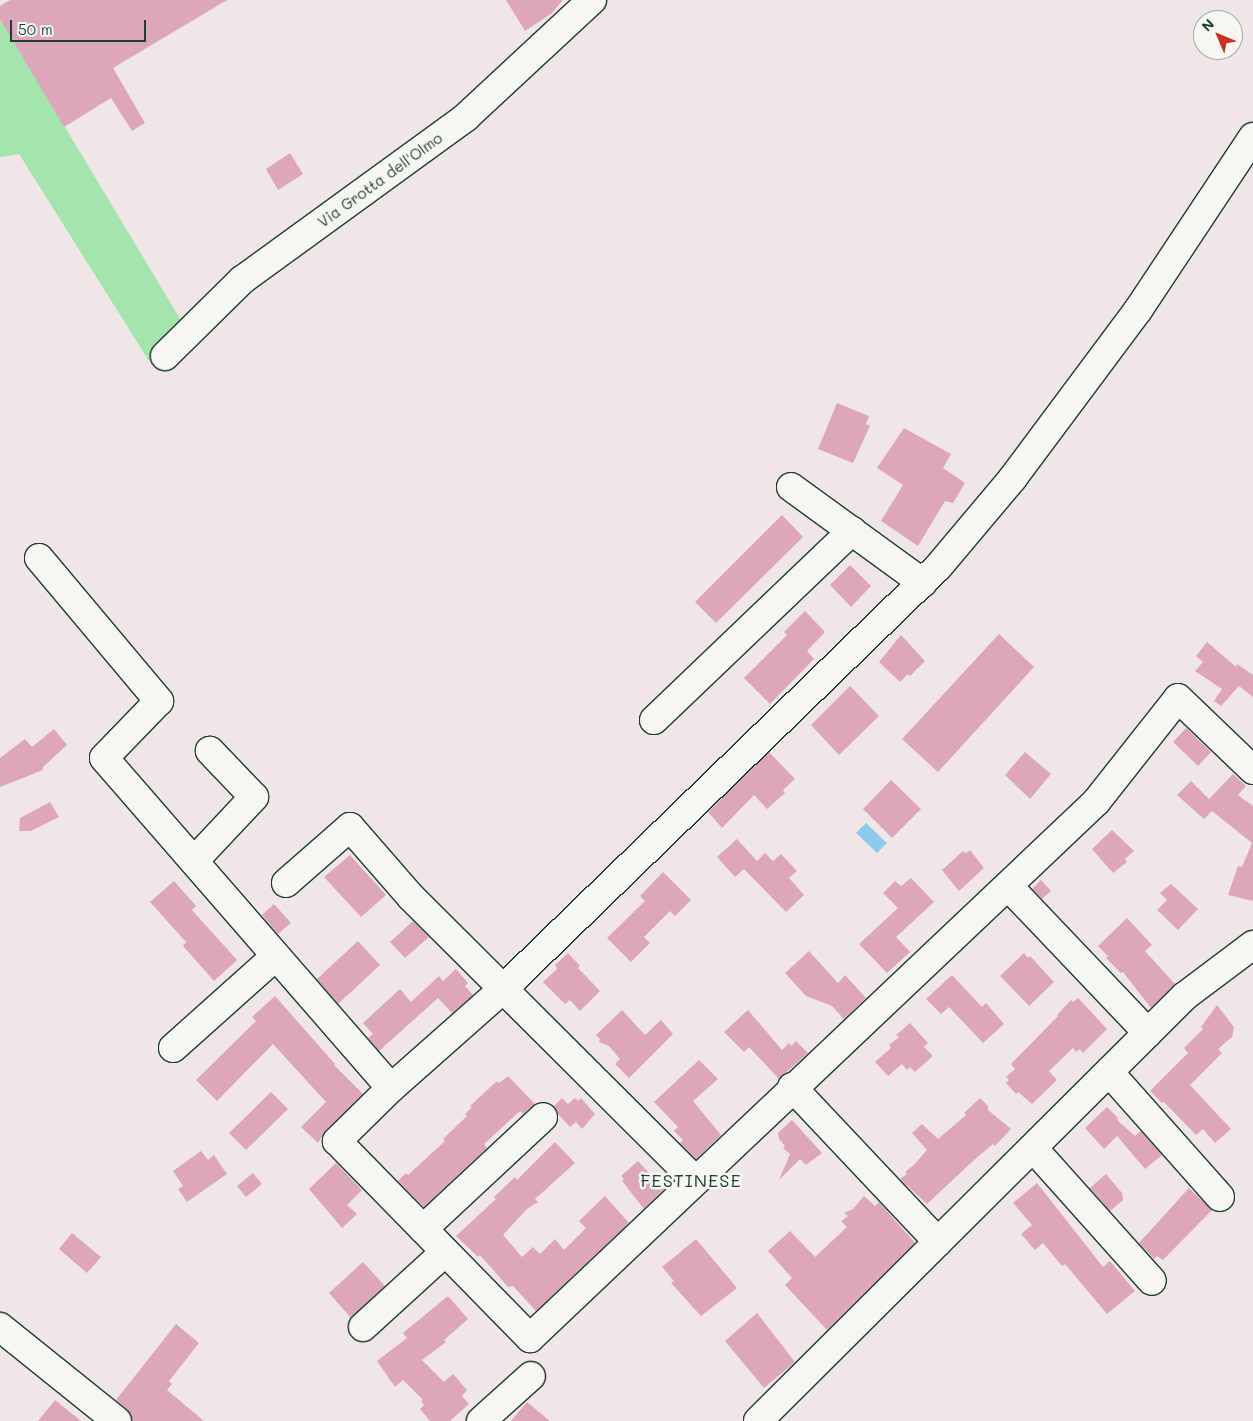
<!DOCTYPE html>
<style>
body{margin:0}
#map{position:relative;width:1253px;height:1421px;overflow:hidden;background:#f1e6e7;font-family:Mali,sans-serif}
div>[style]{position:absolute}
.green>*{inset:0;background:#a4e4ad}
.water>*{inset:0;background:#8ccbed}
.building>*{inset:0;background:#dda6bb}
.roads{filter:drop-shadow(1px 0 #1f3d34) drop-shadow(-1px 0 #1f3d34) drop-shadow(0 1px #1f3d34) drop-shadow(0 -1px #1f3d34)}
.minor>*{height:28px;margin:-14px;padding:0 14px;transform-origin:14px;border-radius:14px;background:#f6f6f2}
span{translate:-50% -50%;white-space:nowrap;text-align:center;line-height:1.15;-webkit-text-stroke:5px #f6f6f2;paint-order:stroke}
.street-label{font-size:15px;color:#1f3d34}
.quarter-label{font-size:18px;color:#1f3d34;letter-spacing:1px}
.north{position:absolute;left:1193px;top:10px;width:50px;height:50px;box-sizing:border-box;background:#f6f6f2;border:1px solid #a0aca6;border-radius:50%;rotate:315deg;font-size:14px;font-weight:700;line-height:20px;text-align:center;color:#1f3d34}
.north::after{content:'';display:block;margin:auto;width:18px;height:22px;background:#c8321e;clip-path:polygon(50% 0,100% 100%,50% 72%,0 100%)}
.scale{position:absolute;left:10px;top:20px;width:136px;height:22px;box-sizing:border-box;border:2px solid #1f3d34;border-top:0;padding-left:6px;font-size:15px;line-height:18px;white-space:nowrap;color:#1f3d34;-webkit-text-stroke:4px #f6f6f2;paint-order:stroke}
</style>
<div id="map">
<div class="green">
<i style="clip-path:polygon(0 19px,185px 327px,149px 361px,19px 154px,0 157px)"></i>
</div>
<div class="water">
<i style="clip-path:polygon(866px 823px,887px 843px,877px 853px,856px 833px)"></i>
</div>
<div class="building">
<i style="clip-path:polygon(10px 0,227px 0,113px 68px,145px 123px,132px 131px,111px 98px,64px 127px,0 19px,0 6px)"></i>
<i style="clip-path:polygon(506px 0,563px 0,552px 13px,525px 31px)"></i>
<i style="clip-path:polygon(290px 153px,303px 174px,278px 190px,266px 169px)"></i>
<i style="clip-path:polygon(837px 403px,869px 416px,866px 424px,870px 426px,853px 463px,818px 449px)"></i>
<i style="clip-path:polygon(904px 428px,951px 454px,943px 468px,965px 483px,953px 503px,945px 501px,918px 546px,881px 521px,903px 485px,877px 468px)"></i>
<i style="clip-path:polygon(782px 515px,803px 537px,716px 623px,695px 602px)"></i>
<i style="clip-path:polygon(850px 565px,871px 586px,851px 607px,830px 585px)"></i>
<i style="clip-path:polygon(805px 611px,825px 632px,807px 651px,814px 659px,770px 704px,744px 678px,787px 635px,784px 632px)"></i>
<i style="clip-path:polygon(999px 634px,1034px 667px,938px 772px,902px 739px)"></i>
<i style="clip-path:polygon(901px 635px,925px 661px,910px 676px,908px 674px,900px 682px,879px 662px)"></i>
<i style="clip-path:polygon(1207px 642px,1236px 667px,1237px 664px,1253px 675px,1253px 697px,1239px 686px,1221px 706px,1214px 701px,1222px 689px,1195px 671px,1203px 662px,1196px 656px)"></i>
<i style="clip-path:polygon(850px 686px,879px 716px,839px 755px,811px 725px)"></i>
<i style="clip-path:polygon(1186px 728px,1211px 752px,1198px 766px,1173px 742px)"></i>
<i style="clip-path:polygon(54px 729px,67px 745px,43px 767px,43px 770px,0 787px,0 758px,25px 739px,32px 747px)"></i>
<i style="clip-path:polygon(769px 752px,795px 779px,783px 790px,785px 793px,767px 809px,754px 795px,722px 828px,708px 812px)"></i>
<i style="clip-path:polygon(1025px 752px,1051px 774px,1030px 799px,1005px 775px)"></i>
<i style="clip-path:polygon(1233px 774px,1246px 786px,1238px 795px,1253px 806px,1253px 901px,1228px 895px,1238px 866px,1242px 867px,1252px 843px,1212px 811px,1204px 819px,1177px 795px,1191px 781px,1209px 799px)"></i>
<i style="clip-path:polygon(891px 780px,921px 809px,892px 838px,863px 809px)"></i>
<i style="clip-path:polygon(50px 802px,59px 817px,31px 831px,19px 831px,20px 818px)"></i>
<i style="clip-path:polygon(1112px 830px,1134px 851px,1125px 859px,1127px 862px,1113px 873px,1092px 849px)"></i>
<i style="clip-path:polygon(737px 839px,757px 861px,765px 853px,773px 861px,781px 854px,797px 871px,789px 878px,804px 895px,786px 912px,744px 869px,735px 877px,717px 857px)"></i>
<i style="clip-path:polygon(970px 850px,984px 868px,959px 891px,942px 870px,963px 851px,966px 853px)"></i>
<i style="clip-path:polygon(350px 855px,386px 895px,361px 917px,324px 877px)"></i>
<i style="clip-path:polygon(663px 872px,691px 900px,675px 916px,670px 911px,644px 937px,650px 943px,631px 962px,607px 938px,645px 901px,640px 896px)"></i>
<i style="clip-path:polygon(911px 878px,934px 902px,896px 937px,910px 952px,887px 973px,859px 944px,898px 908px,883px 893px,895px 881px,901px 886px)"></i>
<i style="clip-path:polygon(1041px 880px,1051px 891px,1042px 899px,1032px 889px)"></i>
<i style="clip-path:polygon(174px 881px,196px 906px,192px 910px,237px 960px,214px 981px,183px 946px,186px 942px,150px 902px)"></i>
<i style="clip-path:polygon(1171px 884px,1198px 909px,1178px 930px,1157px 910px,1167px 900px,1160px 893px)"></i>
<i style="clip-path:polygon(274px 904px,291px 923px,278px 934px,262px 915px)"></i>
<i style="clip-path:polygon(1127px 918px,1152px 945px,1145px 951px,1175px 984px,1151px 1008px,1123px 972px,1121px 973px,1106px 958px,1108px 956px,1098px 946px)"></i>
<i style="clip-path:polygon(413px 921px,429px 937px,405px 958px,390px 942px)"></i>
<i style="clip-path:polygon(358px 941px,380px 965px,338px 1004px,317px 979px)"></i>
<i style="clip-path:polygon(809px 951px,838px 983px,845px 975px,866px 998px,844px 1019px,832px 1006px,806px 996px,785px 973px)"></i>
<i style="clip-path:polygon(568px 953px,580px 966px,578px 968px,600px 991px,580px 1011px,570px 1000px,565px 1004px,543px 982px,557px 969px,555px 965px)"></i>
<i style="clip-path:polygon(1024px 953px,1028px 958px,1030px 956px,1054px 982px,1029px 1006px,1000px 976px)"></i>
<i style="clip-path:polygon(456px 969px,468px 983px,465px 986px,473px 995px,452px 1013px,438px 998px,379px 1051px,368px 1038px,373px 1034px,363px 1023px,400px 989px,411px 1002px,439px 976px,443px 981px)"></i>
<i style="clip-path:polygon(952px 975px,982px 1007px,986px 1003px,1004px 1024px,983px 1043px,949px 1007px,941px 1014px,926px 999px)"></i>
<i style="clip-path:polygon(275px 996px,335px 1064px,334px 1065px,363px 1094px,326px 1130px,318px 1143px,301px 1127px,326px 1102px,273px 1044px,217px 1101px,196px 1080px,256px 1021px,252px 1017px)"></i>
<i style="clip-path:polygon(1078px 998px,1107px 1029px,1083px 1053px,1080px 1049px,1076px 1052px,1073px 1048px,1049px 1071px,1057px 1080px,1032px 1104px,1018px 1092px,1016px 1094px,1006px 1083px,1009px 1080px,1006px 1077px,1015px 1069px,1011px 1064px,1058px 1016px,1057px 1015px,1071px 1000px,1073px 1002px)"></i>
<i style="clip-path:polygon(1217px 1005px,1234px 1027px,1232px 1037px,1218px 1049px,1222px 1053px,1190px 1085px,1231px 1129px,1215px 1143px,1203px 1129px,1196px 1135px,1164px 1102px,1162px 1103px,1150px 1091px,1188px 1053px,1184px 1048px,1203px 1029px,1201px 1027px)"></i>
<i style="clip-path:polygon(622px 1010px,645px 1035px,661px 1020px,673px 1034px,629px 1078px,615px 1064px,620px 1059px,609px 1046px,599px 1042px,600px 1039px,596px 1035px)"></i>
<i style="clip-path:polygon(748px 1010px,782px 1050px,789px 1043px,791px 1046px,796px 1041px,808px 1053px,779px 1079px,749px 1047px,744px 1052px,724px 1032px)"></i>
<i style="clip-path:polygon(910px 1023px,928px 1043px,924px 1047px,933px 1056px,915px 1072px,910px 1067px,907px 1070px,902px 1064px,888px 1076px,875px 1062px,891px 1048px,889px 1045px,899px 1037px,896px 1035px)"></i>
<i style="clip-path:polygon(699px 1060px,718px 1079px,693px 1101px,721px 1135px,696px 1159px,680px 1143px,683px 1140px,674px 1131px,678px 1127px,654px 1102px)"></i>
<i style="clip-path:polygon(508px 1076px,535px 1104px,523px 1114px,520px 1111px,484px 1144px,487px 1148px,424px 1207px,398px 1181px,406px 1173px,408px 1175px,445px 1141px,443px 1139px,467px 1116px,465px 1114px,472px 1107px,470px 1106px,497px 1081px,499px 1083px)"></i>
<i style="clip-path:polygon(271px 1092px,288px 1109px,246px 1150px,229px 1133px)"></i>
<i style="clip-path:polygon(562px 1098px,568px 1104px,575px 1098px,578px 1101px,581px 1098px,595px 1114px,582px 1129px,576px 1122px,570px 1127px,558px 1114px,554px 1106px)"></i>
<i style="clip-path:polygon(980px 1098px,988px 1106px,988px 1110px,1011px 1129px,995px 1146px,993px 1144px,973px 1161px,927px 1204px,900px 1179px,907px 1174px,905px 1172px,914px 1165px,927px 1150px,912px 1133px,922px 1124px,938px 1139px,966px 1115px,964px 1113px)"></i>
<i style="clip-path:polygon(1107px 1107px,1118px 1118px,1117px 1120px,1135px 1136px,1141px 1131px,1162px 1155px,1145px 1169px,1117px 1136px,1104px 1149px,1085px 1128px)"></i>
<i style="clip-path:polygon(792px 1120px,822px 1153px,806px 1165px,800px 1159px,779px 1180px,790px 1154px,783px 1148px,785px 1146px,779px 1139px,778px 1133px)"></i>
<i style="clip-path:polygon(555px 1142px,575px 1163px,535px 1199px,538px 1202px,527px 1209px,503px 1235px,522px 1257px,533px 1247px,540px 1254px,555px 1239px,564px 1250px,586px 1228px,579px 1221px,605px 1196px,629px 1223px,536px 1311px,513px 1286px,508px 1287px,480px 1255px,478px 1257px,456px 1236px,496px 1199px,494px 1197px,515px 1177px,517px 1180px)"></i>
<i style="clip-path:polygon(201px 1151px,208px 1160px,214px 1155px,227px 1174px,187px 1202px,178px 1189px,183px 1186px,173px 1171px)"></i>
<i style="clip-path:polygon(638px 1161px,664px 1189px,644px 1209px,622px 1181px,624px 1179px,621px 1176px)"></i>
<i style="clip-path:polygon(336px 1163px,362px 1190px,347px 1205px,357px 1214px,342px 1228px,309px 1189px)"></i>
<i style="clip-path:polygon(253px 1173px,262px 1184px,246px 1197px,237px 1186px)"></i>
<i style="clip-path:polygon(1106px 1174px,1122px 1193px,1123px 1200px,1110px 1211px,1090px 1188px)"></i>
<i style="clip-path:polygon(1037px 1183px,1103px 1267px,1110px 1261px,1135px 1291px,1107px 1314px,1065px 1264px,1062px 1266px,1043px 1243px,1035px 1250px,1021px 1234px,1032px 1225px,1013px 1203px)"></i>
<i style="clip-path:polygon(1189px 1188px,1212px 1210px,1163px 1260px,1157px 1256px,1154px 1259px,1139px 1243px)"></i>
<i style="clip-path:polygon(864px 1196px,875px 1206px,879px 1202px,915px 1243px,827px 1330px,785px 1285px,792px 1278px,768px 1251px,790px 1231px,815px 1257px,847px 1227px,841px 1221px,848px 1216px,844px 1213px,853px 1209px)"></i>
<i style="clip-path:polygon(72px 1233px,101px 1257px,87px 1273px,59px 1249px)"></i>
<i style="clip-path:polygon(696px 1239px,737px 1288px,701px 1316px,671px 1283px,674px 1281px,662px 1267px)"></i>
<i style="clip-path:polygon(363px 1262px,385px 1286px,351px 1318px,329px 1293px)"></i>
<i style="clip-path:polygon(448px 1296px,468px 1319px,444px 1340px,446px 1342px,422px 1360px,444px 1382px,453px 1374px,467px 1390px,462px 1396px,469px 1404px,450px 1421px,430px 1421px,420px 1409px,424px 1405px,421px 1401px,423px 1400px,403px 1380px,395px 1387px,377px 1361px,407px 1338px,403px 1333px)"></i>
<i style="clip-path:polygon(757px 1313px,795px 1362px,764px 1388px,725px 1341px)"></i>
<i style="clip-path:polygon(176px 1324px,199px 1343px,169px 1381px,172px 1384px,167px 1390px,204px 1421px,132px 1421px,127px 1409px,116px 1400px)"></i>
<i style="clip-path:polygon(55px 1400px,81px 1421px,38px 1421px)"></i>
<i style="clip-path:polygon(527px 1402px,550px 1421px,511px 1421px)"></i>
</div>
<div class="roads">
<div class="minor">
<i style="left:1253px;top:137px;width:208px;rotate:123.6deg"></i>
<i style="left:1138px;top:310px;width:209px;rotate:126.7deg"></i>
<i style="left:1013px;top:478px;width:116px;rotate:130.1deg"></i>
<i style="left:938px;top:567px;width:606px;rotate:135.87deg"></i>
<i style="left:503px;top:989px;width:149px;rotate:138.5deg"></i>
<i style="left:391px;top:1088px;width:76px;rotate:135.5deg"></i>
<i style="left:337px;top:1141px;width:276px;rotate:45.6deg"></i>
<i style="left:530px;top:1338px;width:780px;rotate:-43.44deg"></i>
<i style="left:1096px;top:802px;width:132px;rotate:-51.7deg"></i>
<i style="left:1178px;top:698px;width:104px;rotate:43.8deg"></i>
<i style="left:165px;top:356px;width:108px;rotate:-44.6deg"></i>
<i style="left:242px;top:280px;width:277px;rotate:-36deg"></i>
<i style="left:466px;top:117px;width:172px;rotate:-42.9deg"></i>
<i style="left:791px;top:487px;width:163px;rotate:36deg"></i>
<i style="left:39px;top:558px;width:187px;rotate:50deg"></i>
<i style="left:159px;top:701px;width:79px;rotate:134deg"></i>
<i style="left:104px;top:758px;width:437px;rotate:49deg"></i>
<i style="left:654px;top:720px;width:274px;rotate:-43.7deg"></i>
<i style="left:194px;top:861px;width:88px;rotate:-46.8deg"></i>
<i style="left:254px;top:797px;width:64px;rotate:-133.7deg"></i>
<i style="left:286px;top:883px;width:85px;rotate:-41.2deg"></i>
<i style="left:350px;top:827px;width:93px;rotate:48.9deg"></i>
<i style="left:411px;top:897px;width:401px;rotate:44.9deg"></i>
<i style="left:1008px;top:886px;width:203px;rotate:46.4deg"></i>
<i style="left:173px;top:1048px;width:138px;rotate:-41.8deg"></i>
<i style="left:1109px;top:1072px;width:167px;rotate:48.4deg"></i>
<i style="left:792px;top:1087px;width:213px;rotate:46.7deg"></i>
<i style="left:1033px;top:1148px;width:178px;rotate:48.2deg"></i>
<i style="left:423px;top:1229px;width:164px;rotate:-43deg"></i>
<i style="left:0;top:1327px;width:150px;rotate:38.8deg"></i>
<i style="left:363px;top:1327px;width:111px;rotate:-42.4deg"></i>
<i style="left:481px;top:1421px;width:67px;rotate:-42deg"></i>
<i style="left:758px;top:1421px;width:602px;rotate:-44.87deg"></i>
<i style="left:1185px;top:996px;width:85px;rotate:-36.9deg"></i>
</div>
</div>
<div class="street-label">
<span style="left:380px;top:180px;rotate:-36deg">Via Grotta dell'Olmo</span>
</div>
<div class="quarter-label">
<span style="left:691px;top:1180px">FESTINESE</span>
</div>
<div class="north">N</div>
<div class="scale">50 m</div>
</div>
